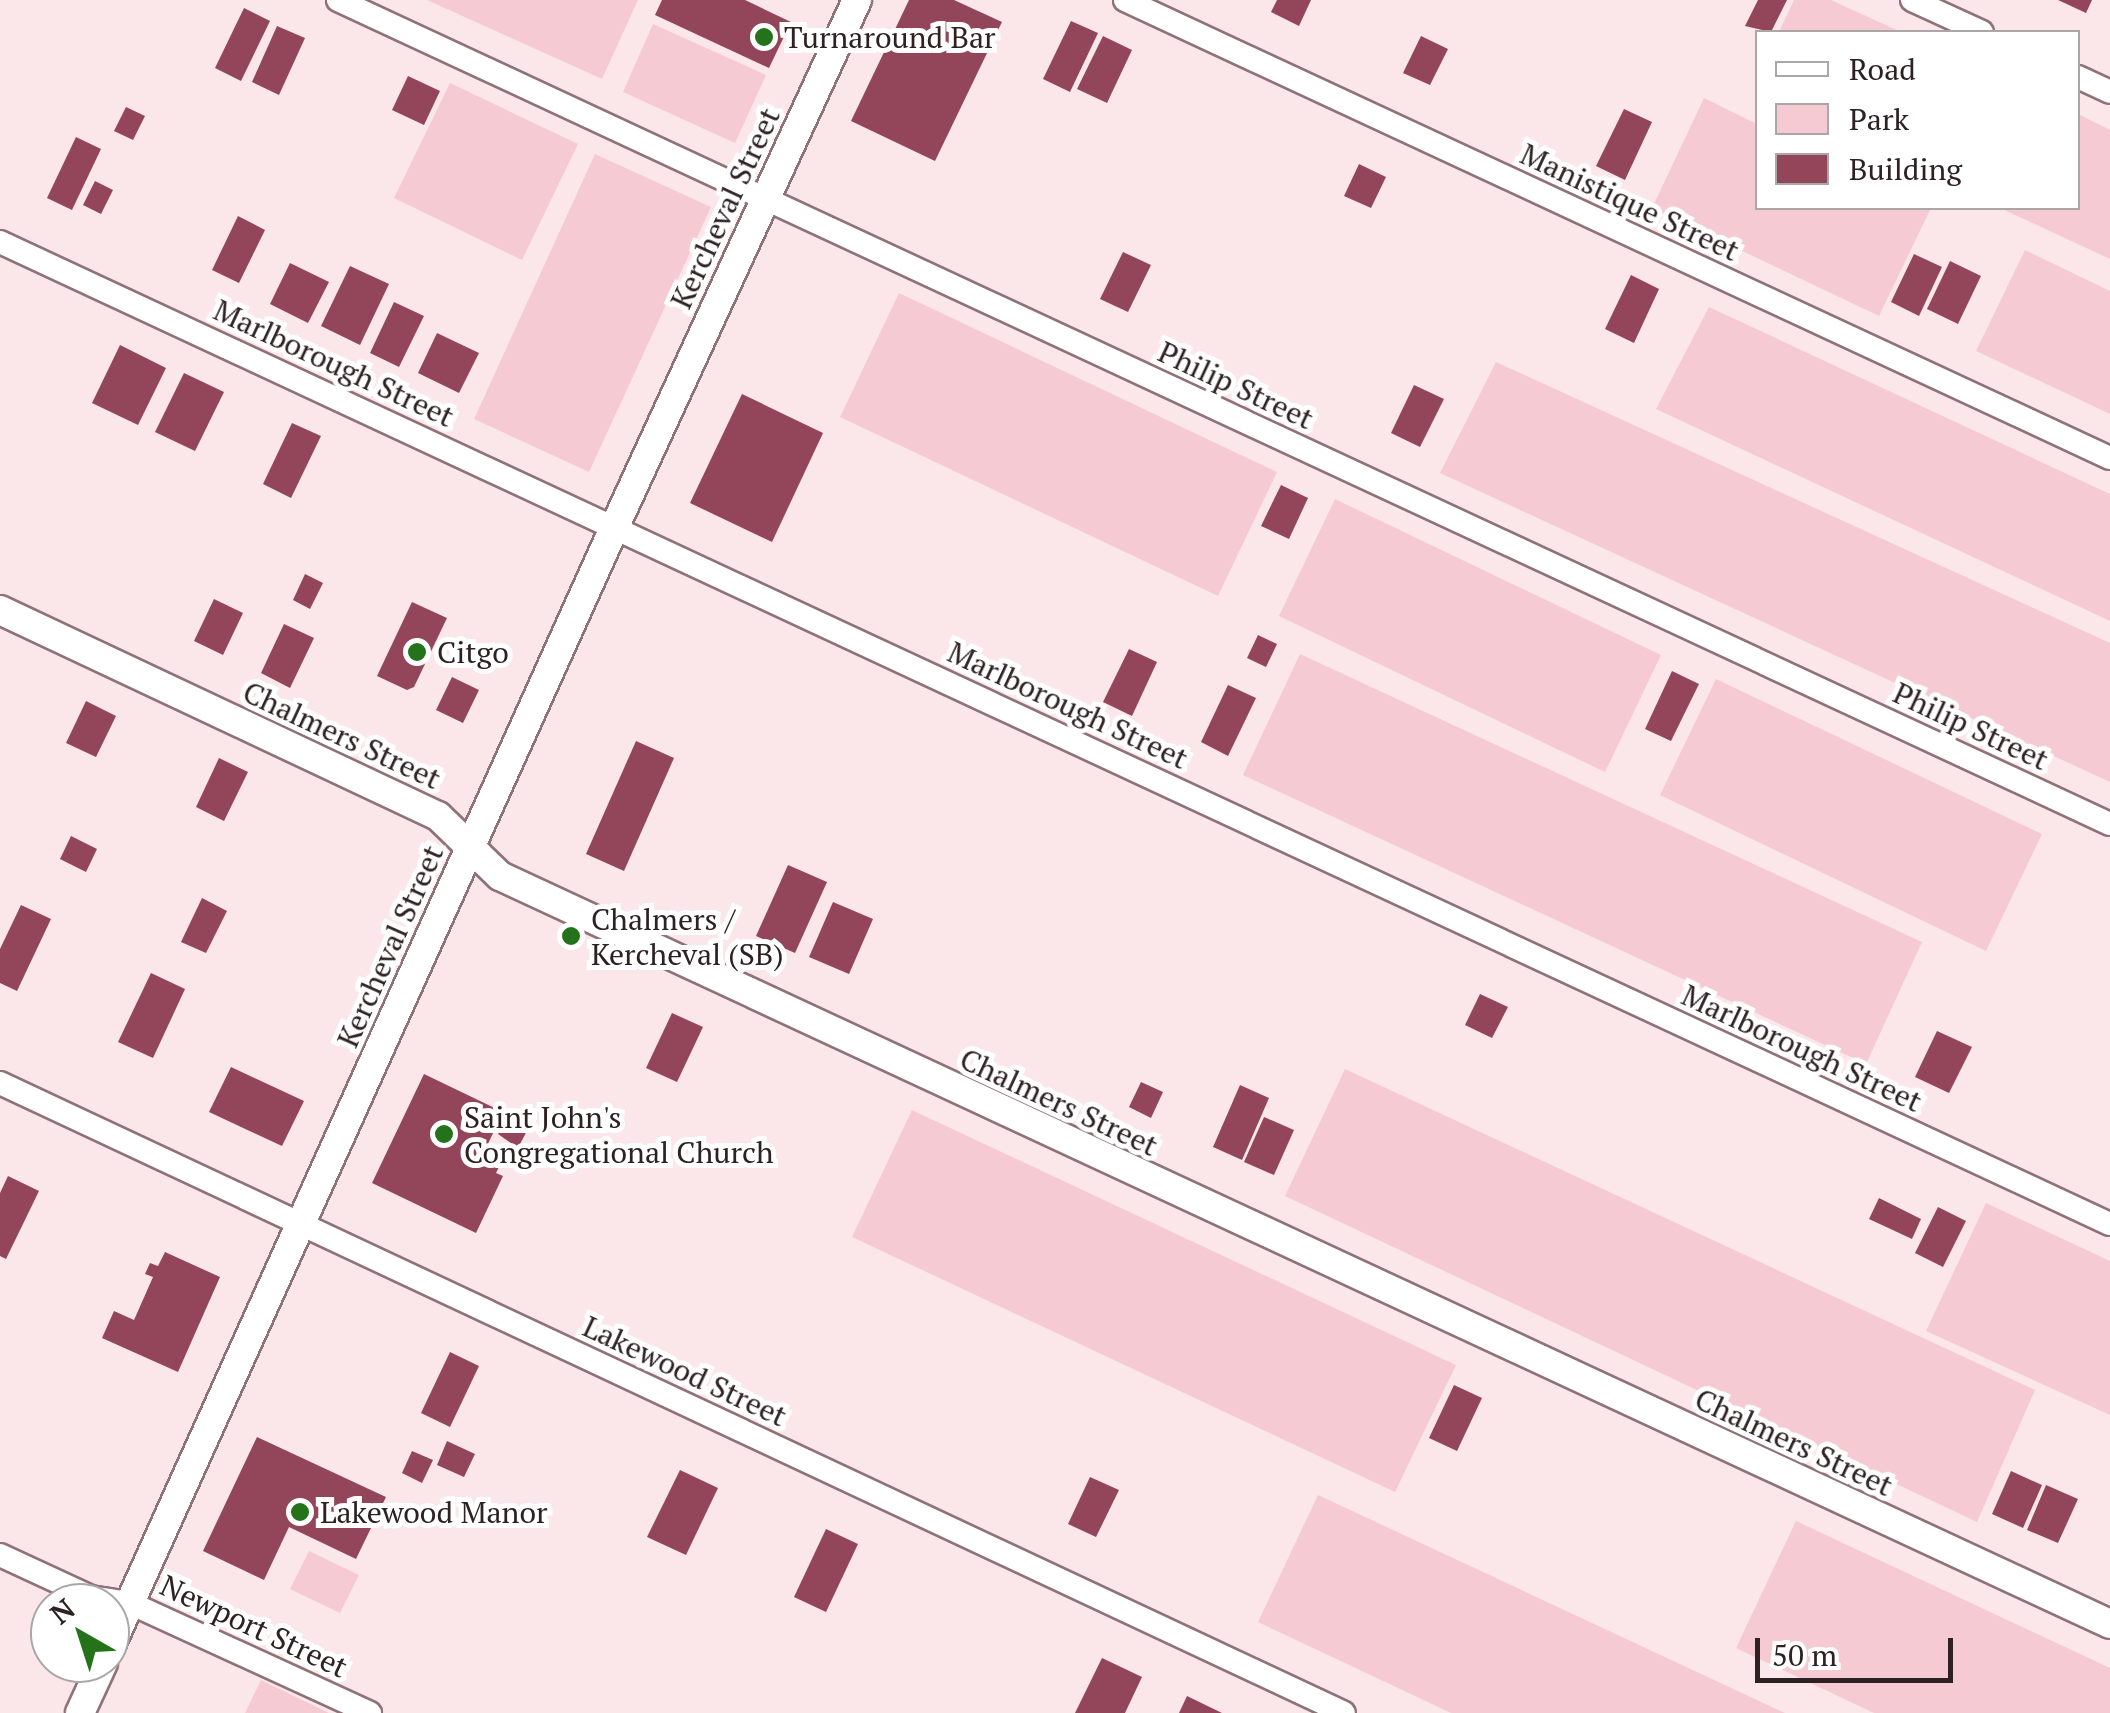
<!DOCTYPE html>
<style>
body{margin:0}
#map{position:relative;width:2110px;height:1713px;overflow:hidden;background:#fbe7ea;font-family:"PT Serif",serif}
div>[style]{position:absolute}
.green>*{inset:0;background:#f6cad2}
.building>*{inset:0;background:#93465a}
.roads{filter:drop-shadow(2px 0 #8f7278) drop-shadow(-2px 0 #8f7278) drop-shadow(0 2px #8f7278) drop-shadow(0 -2px #8f7278)}
.minor>*{height:22px;margin:-11px;padding:0 11px;transform-origin:11px;border-radius:11px;background:#fff}
.tertiary>*{height:28px;margin:-14px;padding:0 14px;transform-origin:14px;border-radius:14px;background:#fff}
.dots>*{width:28px;height:28px;translate:-50% -50%;box-sizing:border-box;border:5px solid #fff;border-radius:50%}
span{translate:-50% -50%;white-space:nowrap;text-align:center;line-height:1.15;-webkit-text-stroke:10px #fff;paint-order:stroke}
.poi-label{font-size:30px;color:#2d2123}
.left{translate:0 -50%;text-align:left}
.street-label{font-size:30px;color:#2d2123}
.legend{position:absolute;left:1755px;top:30px;width:325px;height:180px;box-sizing:border-box;background:#fff;border:2px solid #aba6a7;margin:0;padding:12px 18px;list-style:none;font-size:30px;color:#2d2123}
.legend li{display:flex;align-items:center;gap:20px;height:50px}
.legend b{width:50px;border:2px solid #aba6a7}
.north{position:absolute;left:30px;top:1583px;width:100px;height:100px;box-sizing:border-box;background:#fff;border:2px solid #aba6a7;border-radius:50%;rotate:321deg;font-size:28px;font-weight:700;line-height:40px;text-align:center;color:#2d2123}
.north::after{content:'';display:block;margin:auto;width:35px;height:45px;background:#24731b;clip-path:polygon(50% 0,100% 100%,50% 72%,0 100%)}
.scale{position:absolute;left:1755px;top:1638px;width:198px;height:45px;box-sizing:border-box;border:5px solid #2d2123;border-top:0;padding-left:12px;font-size:30px;line-height:35px;white-space:nowrap;color:#2d2123;-webkit-text-stroke:8px #fff;paint-order:stroke}
</style>
<div id="map">
<div class="green">
<i style="clip-path:polygon(427px 0,638px 0,602px 79px)"></i>
<i style="clip-path:polygon(1794px 0,1831px 0,1901px 32px,1779px 32px)"></i>
<i style="clip-path:polygon(653px 24px,766px 75px,735px 143px,623px 92px)"></i>
<i style="clip-path:polygon(450px 83px,578px 144px,522px 260px,394px 198px)"></i>
<i style="clip-path:polygon(1704px 98px,1757px 124px,1758px 208px,1931px 208px,1879px 316px,1652px 208px)"></i>
<i style="clip-path:polygon(2078px 114px,2110px 130px,2110px 259px,2000px 208px,2078px 208px)"></i>
<i style="clip-path:polygon(595px 154px,711px 207px,589px 472px,474px 419px)"></i>
<i style="clip-path:polygon(2025px 250px,2110px 291px,2110px 414px,1976px 351px)"></i>
<i style="clip-path:polygon(899px 293px,1277px 472px,1218px 596px,840px 417px)"></i>
<i style="clip-path:polygon(1709px 307px,2110px 494px,2110px 621px,1656px 409px)"></i>
<i style="clip-path:polygon(1496px 362px,2110px 643px,2110px 782px,1440px 473px)"></i>
<i style="clip-path:polygon(1335px 499px,1661px 655px,1605px 772px,1279px 616px)"></i>
<i style="clip-path:polygon(1300px 654px,1922px 942px,1866px 1064px,1243px 775px)"></i>
<i style="clip-path:polygon(1716px 679px,2042px 834px,1986px 951px,1660px 795px)"></i>
<i style="clip-path:polygon(1345px 1069px,2035px 1390px,1977px 1522px,1285px 1196px)"></i>
<i style="clip-path:polygon(912px 1110px,1456px 1365px,1395px 1492px,852px 1237px)"></i>
<i style="clip-path:polygon(1986px 1203px,2110px 1261px,2110px 1415px,1926px 1331px)"></i>
<i style="clip-path:polygon(1318px 1495px,1785px 1713px,1451px 1713px,1258px 1622px)"></i>
<i style="clip-path:polygon(1796px 1521px,2110px 1668px,2110px 1713px,1874px 1713px,1736px 1648px)"></i>
<i style="clip-path:polygon(309px 1551px,359px 1575px,340px 1613px,290px 1589px)"></i>
<i style="clip-path:polygon(261px 1680px,329px 1713px,245px 1713px)"></i>
</div>
<div class="building">
<i style="clip-path:polygon(662px 0,745px 0,791px 22px,769px 68px,655px 15px)"></i>
<i style="clip-path:polygon(909px 0,954px 0,1002px 22px,935px 161px,851px 121px)"></i>
<i style="clip-path:polygon(1277px 0,1311px 0,1299px 26px,1271px 12px)"></i>
<i style="clip-path:polygon(1758px 0,1787px 0,1771px 32px,1745px 26px)"></i>
<i style="clip-path:polygon(2058px 0,2092px 0,2086px 13px)"></i>
<i style="clip-path:polygon(244px 8px,270px 21px,241px 81px,215px 68px)"></i>
<i style="clip-path:polygon(1071px 21px,1098px 33px,1070px 92px,1043px 79px)"></i>
<i style="clip-path:polygon(277px 26px,305px 38px,279px 95px,252px 82px)"></i>
<i style="clip-path:polygon(1103px 36px,1132px 50px,1107px 103px,1077px 89px)"></i>
<i style="clip-path:polygon(1421px 36px,1448px 49px,1430px 85px,1403px 73px)"></i>
<i style="clip-path:polygon(408px 76px,440px 91px,424px 125px,392px 110px)"></i>
<i style="clip-path:polygon(126px 107px,145px 116px,133px 140px,114px 131px)"></i>
<i style="clip-path:polygon(1624px 109px,1652px 122px,1625px 180px,1596px 166px)"></i>
<i style="clip-path:polygon(76px 137px,101px 149px,72px 210px,47px 198px)"></i>
<i style="clip-path:polygon(1359px 164px,1386px 177px,1371px 208px,1344px 196px)"></i>
<i style="clip-path:polygon(95px 181px,113px 190px,101px 214px,83px 205px)"></i>
<i style="clip-path:polygon(238px 216px,265px 230px,239px 283px,212px 270px)"></i>
<i style="clip-path:polygon(1123px 252px,1151px 265px,1128px 312px,1100px 299px)"></i>
<i style="clip-path:polygon(1914px 254px,1942px 267px,1919px 316px,1891px 302px)"></i>
<i style="clip-path:polygon(1950px 261px,1981px 276px,1958px 324px,1927px 309px)"></i>
<i style="clip-path:polygon(290px 263px,329px 282px,308px 323px,270px 304px)"></i>
<i style="clip-path:polygon(350px 266px,389px 284px,360px 345px,321px 326px)"></i>
<i style="clip-path:polygon(1631px 275px,1659px 289px,1634px 343px,1605px 329px)"></i>
<i style="clip-path:polygon(394px 302px,424px 316px,399px 367px,370px 353px)"></i>
<i style="clip-path:polygon(437px 333px,479px 353px,459px 393px,418px 373px)"></i>
<i style="clip-path:polygon(120px 345px,166px 368px,138px 425px,92px 403px)"></i>
<i style="clip-path:polygon(184px 373px,224px 392px,195px 451px,155px 432px)"></i>
<i style="clip-path:polygon(1414px 385px,1444px 399px,1420px 447px,1391px 433px)"></i>
<i style="clip-path:polygon(742px 394px,823px 433px,772px 542px,690px 503px)"></i>
<i style="clip-path:polygon(292px 423px,321px 436px,291px 498px,263px 484px)"></i>
<i style="clip-path:polygon(1281px 485px,1308px 498px,1289px 539px,1261px 526px)"></i>
<i style="clip-path:polygon(305px 574px,323px 583px,310px 609px,293px 600px)"></i>
<i style="clip-path:polygon(214px 599px,243px 613px,223px 655px,194px 641px)"></i>
<i style="clip-path:polygon(412px 602px,447px 618px,414px 687px,407px 690px,377px 676px)"></i>
<i style="clip-path:polygon(284px 624px,314px 638px,290px 688px,261px 673px)"></i>
<i style="clip-path:polygon(1258px 635px,1277px 644px,1266px 667px,1247px 658px)"></i>
<i style="clip-path:polygon(1129px 649px,1157px 662px,1132px 716px,1103px 702px)"></i>
<i style="clip-path:polygon(1672px 671px,1699px 684px,1671px 741px,1645px 729px)"></i>
<i style="clip-path:polygon(452px 677px,479px 690px,463px 723px,436px 710px)"></i>
<i style="clip-path:polygon(1228px 685px,1256px 698px,1228px 756px,1201px 742px)"></i>
<i style="clip-path:polygon(86px 701px,116px 716px,96px 757px,66px 743px)"></i>
<i style="clip-path:polygon(636px 741px,674px 758px,624px 871px,586px 854px)"></i>
<i style="clip-path:polygon(219px 758px,248px 772px,224px 821px,196px 807px)"></i>
<i style="clip-path:polygon(71px 836px,97px 849px,86px 872px,60px 859px)"></i>
<i style="clip-path:polygon(788px 865px,827px 882px,795px 953px,756px 936px)"></i>
<i style="clip-path:polygon(202px 898px,227px 911px,206px 953px,181px 942px)"></i>
<i style="clip-path:polygon(833px 902px,873px 919px,849px 974px,809px 957px)"></i>
<i style="clip-path:polygon(21px 905px,51px 919px,17px 991px,0 983px,0 949px)"></i>
<i style="clip-path:polygon(151px 973px,185px 989px,153px 1058px,118px 1042px)"></i>
<i style="clip-path:polygon(1480px 994px,1508px 1007px,1492px 1038px,1465px 1025px)"></i>
<i style="clip-path:polygon(672px 1013px,703px 1027px,677px 1082px,646px 1068px)"></i>
<i style="clip-path:polygon(1937px 1031px,1972px 1047px,1949px 1093px,1915px 1077px)"></i>
<i style="clip-path:polygon(231px 1067px,304px 1101px,282px 1146px,209px 1112px)"></i>
<i style="clip-path:polygon(424px 1074px,503px 1112px,478px 1165px,482px 1167px,487px 1157px,501px 1163px,496px 1173px,503px 1176px,476px 1233px,372px 1183px)"></i>
<i style="clip-path:polygon(1141px 1082px,1163px 1092px,1151px 1118px,1129px 1107px)"></i>
<i style="clip-path:polygon(1240px 1085px,1269px 1098px,1242px 1160px,1213px 1147px)"></i>
<i style="clip-path:polygon(507px 1114px,530px 1125px,518px 1148px,498px 1134px)"></i>
<i style="clip-path:polygon(1264px 1117px,1294px 1130px,1274px 1175px,1244px 1162px)"></i>
<i style="clip-path:polygon(8px 1176px,39px 1191px,6px 1259px,0 1256px,0 1193px)"></i>
<i style="clip-path:polygon(1879px 1198px,1921px 1219px,1912px 1239px,1869px 1219px)"></i>
<i style="clip-path:polygon(1938px 1207px,1966px 1221px,1943px 1267px,1915px 1253px)"></i>
<i style="clip-path:polygon(165px 1252px,220px 1277px,178px 1372px,102px 1338px,114px 1311px,134px 1320px,153px 1277px,145px 1274px,150px 1263px,158px 1266px)"></i>
<i style="clip-path:polygon(450px 1352px,479px 1366px,450px 1427px,421px 1413px)"></i>
<i style="clip-path:polygon(1454px 1385px,1482px 1398px,1457px 1451px,1429px 1438px)"></i>
<i style="clip-path:polygon(257px 1437px,386px 1497px,356px 1559px,289px 1527px,264px 1580px,203px 1551px)"></i>
<i style="clip-path:polygon(447px 1441px,475px 1454px,464px 1477px,437px 1465px)"></i>
<i style="clip-path:polygon(412px 1451px,433px 1460px,422px 1483px,402px 1473px)"></i>
<i style="clip-path:polygon(680px 1470px,718px 1488px,686px 1555px,647px 1537px)"></i>
<i style="clip-path:polygon(2011px 1471px,2042px 1485px,2023px 1528px,1992px 1514px)"></i>
<i style="clip-path:polygon(1090px 1477px,1119px 1490px,1096px 1537px,1068px 1524px)"></i>
<i style="clip-path:polygon(2046px 1485px,2078px 1499px,2058px 1543px,2027px 1530px)"></i>
<i style="clip-path:polygon(826px 1529px,858px 1544px,826px 1612px,794px 1597px)"></i>
<i style="clip-path:polygon(1102px 1658px,1142px 1677px,1125px 1713px,1075px 1713px)"></i>
<i style="clip-path:polygon(1187px 1696px,1222px 1713px,1179px 1713px)"></i>
</div>
<div class="roads">
<div class="minor">
<i style="left:338px;top:0;width:1954px;rotate:24.94deg"></i>
<i style="left:1125px;top:0;width:1086px;rotate:24.94deg"></i>
<i style="left:1912px;top:0;width:77px;rotate:24.6deg"></i>
<i style="left:2078px;top:77px;width:35px;rotate:25deg"></i>
<i style="left:0;top:242px;width:2327px;rotate:24.96deg"></i>
<i style="left:0;top:1083px;width:1484px;rotate:25.11deg"></i>
<i style="left:0;top:1555px;width:100px;rotate:24.8deg"></i>
<i style="left:91px;top:1597px;width:39px;rotate:9deg"></i>
<i style="left:130px;top:1603px;width:264px;rotate:24.6deg"></i>
</div>
<div class="tertiary">
<i style="left:0;top:610px;width:484px;rotate:25.2deg"></i>
<i style="left:438px;top:816px;width:86px;rotate:44.1deg"></i>
<i style="left:500px;top:876px;width:1775px;rotate:24.92deg"></i>
<i style="left:110px;top:1647px;width:1229px;rotate:-65.75deg"></i>
<i style="left:615px;top:526px;width:579px;rotate:-65.29deg"></i>
<i style="left:80px;top:1713px;width:55px;rotate:-65.3deg"></i>
</div>
</div>
<div class="dots">
<i style="left:764px;top:37px;background:#24731b"></i>
<i style="left:417px;top:652px;background:#24731b"></i>
<i style="left:571px;top:936px;background:#24731b"></i>
<i style="left:444px;top:1134px;background:#24731b"></i>
<i style="left:300px;top:1512px;background:#24731b"></i>
</div>
<div class="poi-label">
<span class="left" style="left:784px;top:37px">Turnaround Bar</span>
<span class="left" style="left:437px;top:652px">Citgo</span>
<span class="left" style="left:591px;top:936px">Chalmers /<br>Kercheval (SB)</span>
<span class="left" style="left:464px;top:1134px">Saint John's<br>Congregational Church</span>
<span class="left" style="left:320px;top:1512px">Lakewood Manor</span>
</div>
<div class="street-label">
<span style="left:1630px;top:202px;rotate:25deg">Manistique Street</span>
<span style="left:725px;top:208px;rotate:-65deg">Kercheval Street</span>
<span style="left:334px;top:363px;rotate:25deg">Marlborough Street</span>
<span style="left:1236px;top:385px;rotate:25deg">Philip Street</span>
<span style="left:1068px;top:705px;rotate:25deg">Marlborough Street</span>
<span style="left:1971px;top:726px;rotate:25deg">Philip Street</span>
<span style="left:342px;top:735px;rotate:25deg">Chalmers Street</span>
<span style="left:390px;top:946px;rotate:-66deg">Kercheval Street</span>
<span style="left:1802px;top:1048px;rotate:25deg">Marlborough Street</span>
<span style="left:1059px;top:1102px;rotate:25deg">Chalmers Street</span>
<span style="left:685px;top:1371px;rotate:25deg">Lakewood Street</span>
<span style="left:1794px;top:1442px;rotate:25deg">Chalmers Street</span>
<span style="left:254px;top:1626px;rotate:25deg">Newport Street</span>
</div>
<ul class="legend">
<li><b style="height:12px;background:#fff"></b>Road</li>
<li><b style="height:28px;background:#f6cad2"></b>Park</li>
<li><b style="height:28px;background:#93465a"></b>Building</li>
</ul>
<div class="north">N</div>
<div class="scale">50 m</div>
</div>
